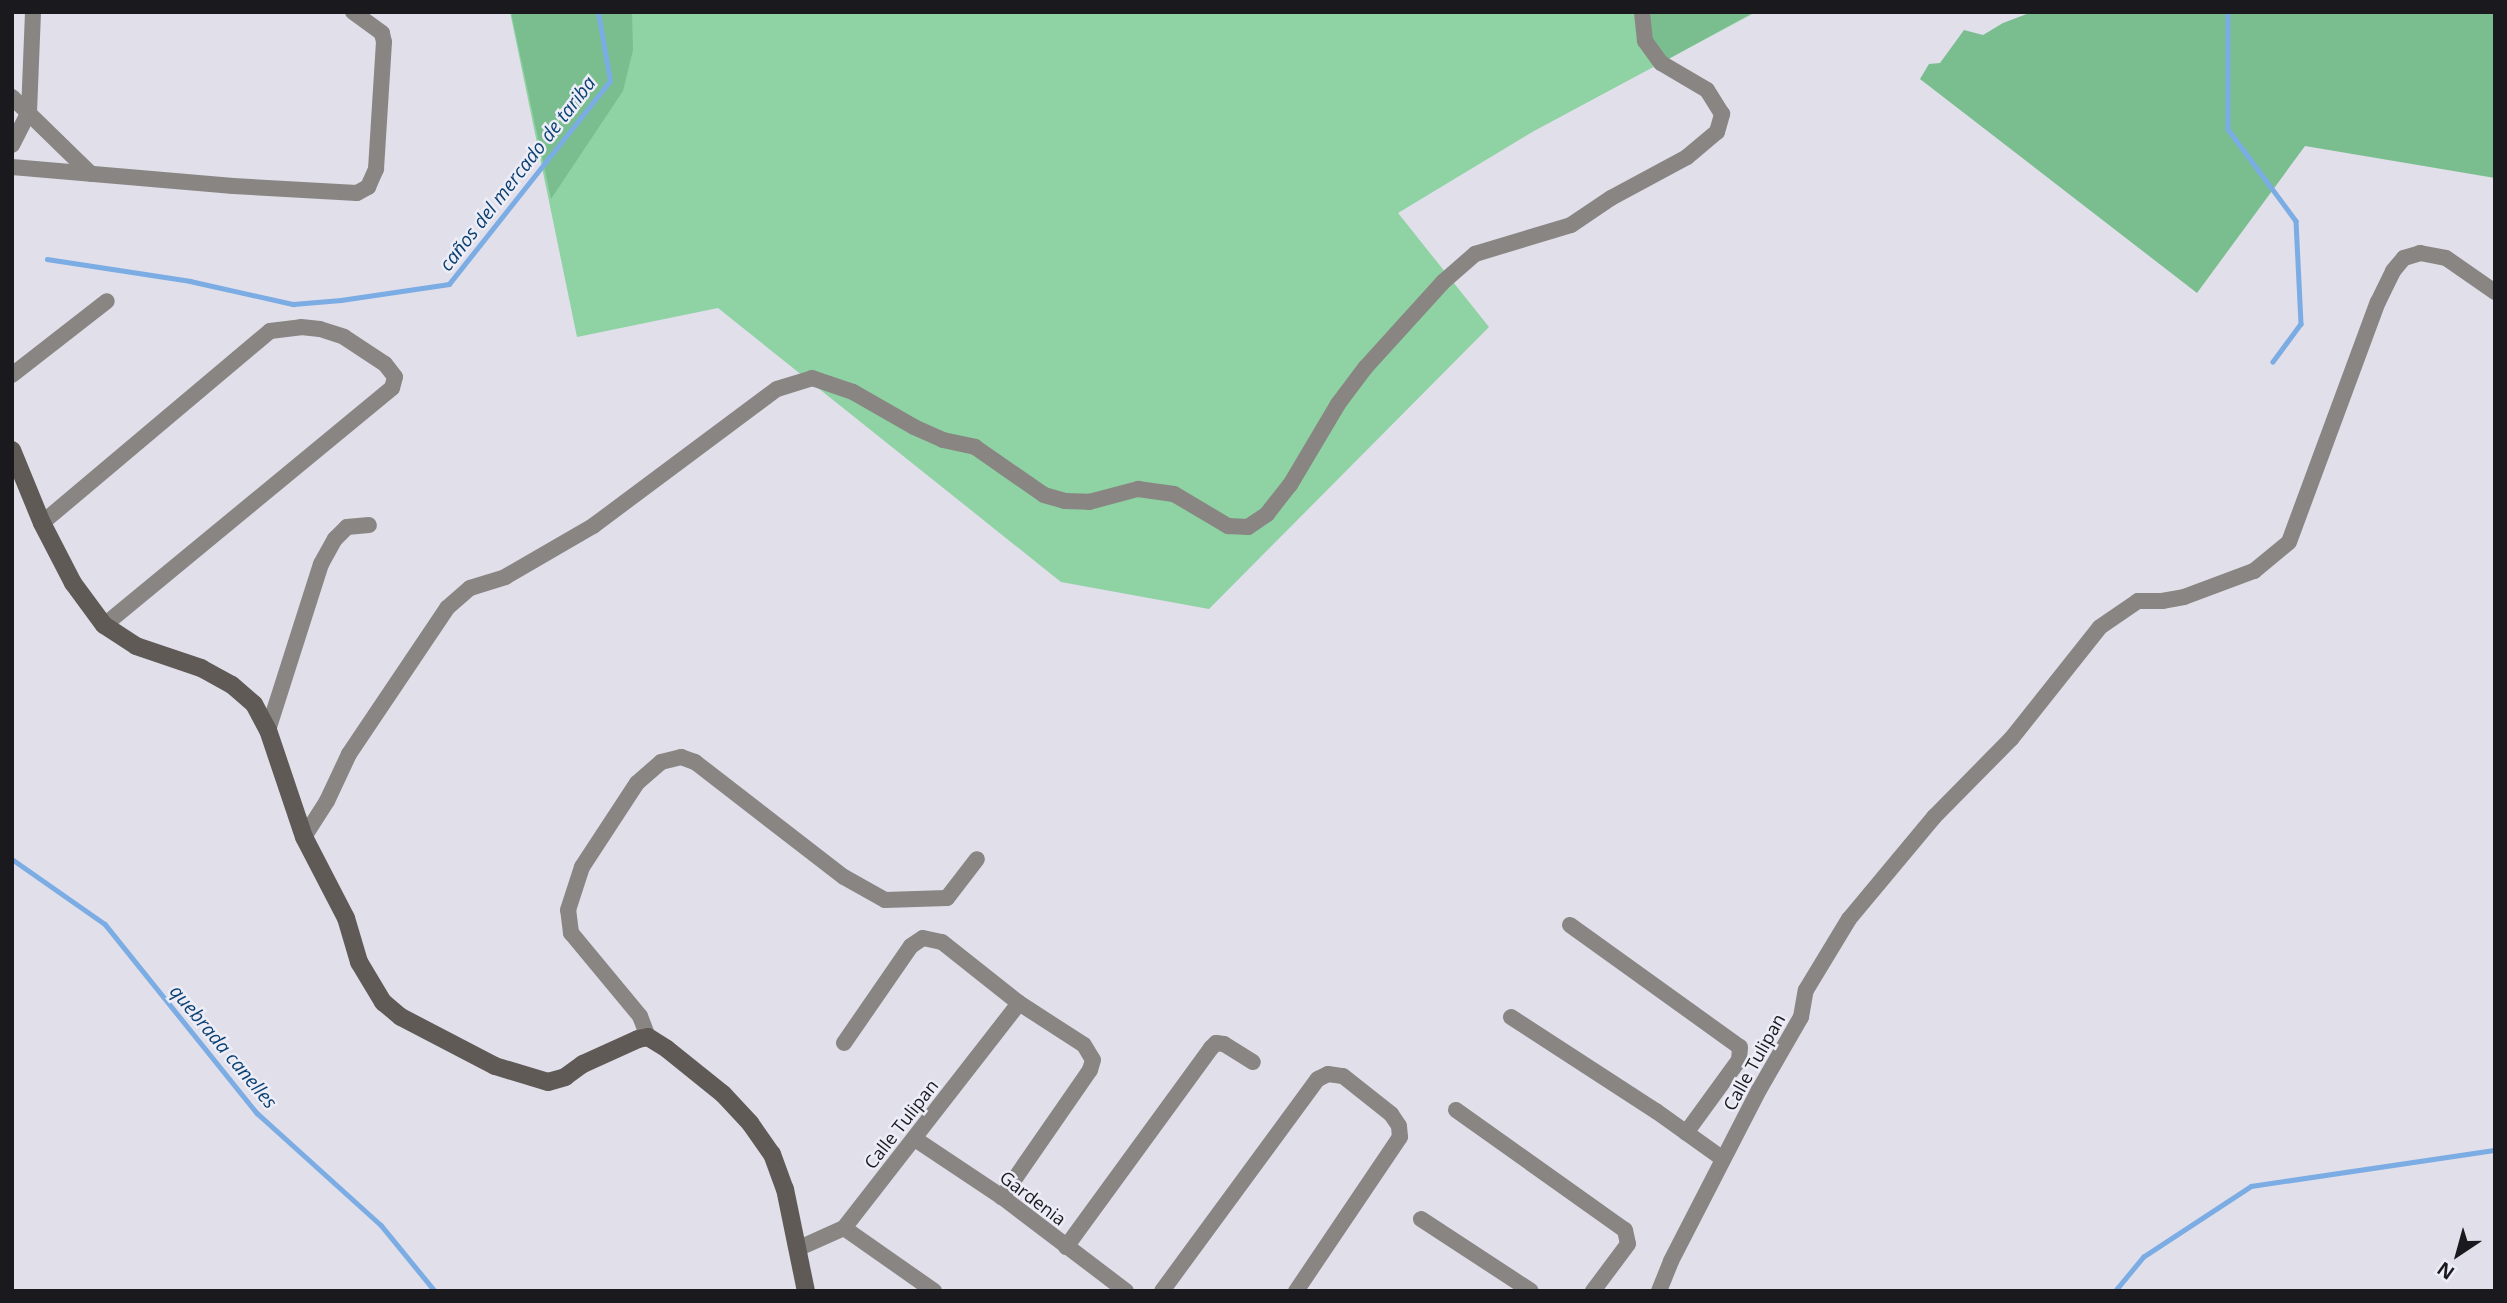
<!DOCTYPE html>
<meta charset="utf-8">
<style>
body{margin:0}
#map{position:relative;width:2507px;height:1303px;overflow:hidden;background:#e0dfea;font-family:"Open Sans",sans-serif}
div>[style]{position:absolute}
.green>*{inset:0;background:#8fd2a3}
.forest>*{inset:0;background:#7abe8f}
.stream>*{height:4.5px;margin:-2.25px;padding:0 2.25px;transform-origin:2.25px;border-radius:2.25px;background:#7bace3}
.street>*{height:16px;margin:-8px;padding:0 8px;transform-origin:8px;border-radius:8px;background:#898583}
.secondary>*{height:18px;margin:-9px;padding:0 9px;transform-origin:9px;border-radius:9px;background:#605a57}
span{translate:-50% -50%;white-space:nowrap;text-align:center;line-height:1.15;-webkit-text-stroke:5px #ededf7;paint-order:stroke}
.street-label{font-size:18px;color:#1a191d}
.water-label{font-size:19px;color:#0b4072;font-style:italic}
.frame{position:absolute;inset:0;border:14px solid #1a191d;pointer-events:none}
.north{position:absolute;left:2423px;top:1219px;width:70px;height:70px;-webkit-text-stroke:5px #ededf7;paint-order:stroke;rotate:216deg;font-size:19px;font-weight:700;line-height:28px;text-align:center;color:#1a191d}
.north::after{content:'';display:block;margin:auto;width:24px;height:32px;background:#1a191d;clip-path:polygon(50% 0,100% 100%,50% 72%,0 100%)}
</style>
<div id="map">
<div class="green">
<i style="clip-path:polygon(510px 12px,1756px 12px,1534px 131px,1398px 213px,1489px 327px,1209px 609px,1061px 582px,718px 308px,577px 337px)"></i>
</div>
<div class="forest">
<i style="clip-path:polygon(511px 12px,632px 12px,633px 50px,623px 91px,551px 199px)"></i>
<i style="clip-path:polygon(1642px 12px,1754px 12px,1661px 63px)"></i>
<i style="clip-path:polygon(2032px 12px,2495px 12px,2495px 178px,2305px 146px,2197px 293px,1920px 79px,1929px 64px,1940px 63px,1964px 30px,1983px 35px,2003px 23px)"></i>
</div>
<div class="stream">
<i style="left:2228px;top:12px;width:117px;rotate:90deg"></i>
<i style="left:2228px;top:129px;width:114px;rotate:53.5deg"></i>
<i style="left:2296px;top:221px;width:103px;rotate:87.2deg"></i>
<i style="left:2301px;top:324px;width:47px;rotate:126.4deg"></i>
<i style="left:47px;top:259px;width:145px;rotate:8.7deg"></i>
<i style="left:190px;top:281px;width:106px;rotate:12.6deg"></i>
<i style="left:293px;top:304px;width:48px;rotate:-4.8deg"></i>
<i style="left:341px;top:300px;width:109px;rotate:-8.4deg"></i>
<i style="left:449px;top:284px;width:259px;rotate:-51.6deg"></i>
<i style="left:610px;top:81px;width:70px;rotate:-99.9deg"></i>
<i style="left:12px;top:859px;width:113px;rotate:35deg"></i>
<i style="left:105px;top:924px;width:243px;rotate:51.2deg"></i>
<i style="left:257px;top:1113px;width:167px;rotate:42.1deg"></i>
<i style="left:381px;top:1225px;width:85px;rotate:50.7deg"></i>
<i style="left:2115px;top:1291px;width:44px;rotate:-50.5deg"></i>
<i style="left:2143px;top:1257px;width:129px;rotate:-33.3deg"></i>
<i style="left:2251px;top:1186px;width:247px;rotate:-8.4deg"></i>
</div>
<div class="street">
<i style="left:12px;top:97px;width:110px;rotate:44.3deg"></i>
<i style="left:12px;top:145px;width:37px;rotate:-63deg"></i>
<i style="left:29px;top:112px;width:100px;rotate:-87.7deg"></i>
<i style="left:12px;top:167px;width:222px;rotate:4.9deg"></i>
<i style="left:233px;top:186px;width:124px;rotate:3.2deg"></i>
<i style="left:357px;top:193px;width:13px;rotate:-29deg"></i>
<i style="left:368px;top:187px;width:20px;rotate:-66deg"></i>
<i style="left:376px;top:169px;width:127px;rotate:-86.4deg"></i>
<i style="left:384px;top:42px;width:9px;rotate:-103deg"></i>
<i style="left:382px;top:33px;width:36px;rotate:-144deg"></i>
<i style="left:12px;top:375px;width:120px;rotate:-37.9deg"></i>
<i style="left:42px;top:523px;width:298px;rotate:-40.1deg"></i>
<i style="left:270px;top:331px;width:31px;rotate:-7deg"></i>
<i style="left:301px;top:327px;width:19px;rotate:6deg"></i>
<i style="left:320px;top:329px;width:25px;rotate:18deg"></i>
<i style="left:344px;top:337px;width:49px;rotate:33.4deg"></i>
<i style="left:385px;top:364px;width:16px;rotate:52deg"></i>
<i style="left:395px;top:377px;width:11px;rotate:105deg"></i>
<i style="left:392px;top:388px;width:373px;rotate:140.5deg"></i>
<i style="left:268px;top:730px;width:174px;rotate:-72.3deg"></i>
<i style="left:321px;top:564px;width:29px;rotate:-61deg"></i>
<i style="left:335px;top:539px;width:17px;rotate:-45deg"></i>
<i style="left:347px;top:527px;width:22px;rotate:-5deg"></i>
<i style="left:304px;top:837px;width:43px;rotate:-57.4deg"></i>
<i style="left:327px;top:801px;width:52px;rotate:-64.9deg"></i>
<i style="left:349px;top:754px;width:176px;rotate:-56.1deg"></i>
<i style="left:447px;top:608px;width:30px;rotate:-41deg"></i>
<i style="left:470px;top:588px;width:37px;rotate:-17deg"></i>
<i style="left:505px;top:577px;width:102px;rotate:-30.1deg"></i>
<i style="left:593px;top:526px;width:229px;rotate:-36.7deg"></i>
<i style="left:777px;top:389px;width:37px;rotate:-17deg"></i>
<i style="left:812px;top:378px;width:43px;rotate:18.9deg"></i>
<i style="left:853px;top:392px;width:70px;rotate:29.8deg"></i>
<i style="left:914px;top:427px;width:32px;rotate:24deg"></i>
<i style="left:943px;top:440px;width:33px;rotate:12deg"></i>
<i style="left:975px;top:447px;width:84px;rotate:34.8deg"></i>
<i style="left:1044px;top:495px;width:22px;rotate:16deg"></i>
<i style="left:1065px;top:501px;width:24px;rotate:2deg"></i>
<i style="left:1089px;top:502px;width:51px;rotate:-14.9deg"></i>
<i style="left:1138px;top:489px;width:36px;rotate:8deg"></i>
<i style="left:1174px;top:494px;width:63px;rotate:30.7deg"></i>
<i style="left:1228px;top:526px;width:20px;rotate:3deg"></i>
<i style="left:1248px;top:527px;width:23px;rotate:-34deg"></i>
<i style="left:1267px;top:514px;width:37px;rotate:-52deg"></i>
<i style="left:1290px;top:485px;width:94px;rotate:-59.3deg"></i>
<i style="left:1338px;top:404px;width:45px;rotate:-53.1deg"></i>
<i style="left:1365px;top:368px;width:116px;rotate:-47.8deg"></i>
<i style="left:1443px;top:282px;width:43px;rotate:-41.2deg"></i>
<i style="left:1475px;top:254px;width:100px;rotate:-16.8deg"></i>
<i style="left:1571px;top:225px;width:48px;rotate:-34deg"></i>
<i style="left:1611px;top:198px;width:86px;rotate:-28.3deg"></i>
<i style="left:1687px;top:157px;width:39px;rotate:-40deg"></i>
<i style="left:1717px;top:132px;width:19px;rotate:-74deg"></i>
<i style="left:1722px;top:114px;width:28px;rotate:-122deg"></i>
<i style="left:1707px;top:90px;width:53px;rotate:-149.6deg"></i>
<i style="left:1661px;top:63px;width:27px;rotate:-126deg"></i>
<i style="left:1645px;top:41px;width:29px;rotate:-96deg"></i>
<i style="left:1570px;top:925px;width:209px;rotate:35.7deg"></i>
<i style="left:1740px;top:1047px;width:13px;rotate:94deg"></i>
<i style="left:1739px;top:1060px;width:90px;rotate:126deg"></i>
<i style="left:1511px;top:1017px;width:173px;rotate:33deg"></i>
<i style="left:1656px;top:1111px;width:82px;rotate:35.6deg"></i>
<i style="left:648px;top:1037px;width:22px;rotate:-111deg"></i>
<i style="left:640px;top:1016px;width:108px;rotate:-129.7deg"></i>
<i style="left:571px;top:933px;width:23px;rotate:-97deg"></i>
<i style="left:568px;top:910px;width:45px;rotate:-72deg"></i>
<i style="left:582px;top:867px;width:100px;rotate:-56.8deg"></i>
<i style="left:637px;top:783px;width:32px;rotate:-41deg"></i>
<i style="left:661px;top:762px;width:21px;rotate:-14deg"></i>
<i style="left:681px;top:757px;width:15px;rotate:20deg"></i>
<i style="left:695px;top:762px;width:188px;rotate:37.7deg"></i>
<i style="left:844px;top:877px;width:47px;rotate:29.3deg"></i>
<i style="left:885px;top:900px;width:62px;rotate:-1.8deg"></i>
<i style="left:947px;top:898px;width:49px;rotate:-52.4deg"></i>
<i style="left:844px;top:1043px;width:118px;rotate:-55.4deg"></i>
<i style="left:911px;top:946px;width:14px;rotate:-34deg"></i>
<i style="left:923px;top:938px;width:19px;rotate:12deg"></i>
<i style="left:942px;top:942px;width:98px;rotate:38.4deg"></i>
<i style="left:1019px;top:1003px;width:77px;rotate:32.9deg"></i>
<i style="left:1084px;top:1045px;width:17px;rotate:59deg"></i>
<i style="left:1093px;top:1060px;width:10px;rotate:107deg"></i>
<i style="left:1090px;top:1070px;width:155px;rotate:124.7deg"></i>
<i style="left:1456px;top:1110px;width:207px;rotate:35.4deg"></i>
<i style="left:1625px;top:1230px;width:14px;rotate:78deg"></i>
<i style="left:1628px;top:1244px;width:59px;rotate:126.7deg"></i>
<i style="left:915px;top:1139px;width:105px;rotate:33.7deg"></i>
<i style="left:1002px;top:1197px;width:156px;rotate:37.2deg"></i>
<i style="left:1421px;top:1219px;width:131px;rotate:33.2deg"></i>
<i style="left:844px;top:1228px;width:110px;rotate:35deg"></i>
<i style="left:1066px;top:1247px;width:246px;rotate:-53.9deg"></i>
<i style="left:1211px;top:1048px;width:7px;rotate:-45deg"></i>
<i style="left:1216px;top:1043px;width:8px;rotate:7deg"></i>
<i style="left:1224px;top:1044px;width:34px;rotate:32deg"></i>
<i style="left:797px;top:1249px;width:51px;rotate:-24.1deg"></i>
<i style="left:844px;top:1228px;width:285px;rotate:-52.1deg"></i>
<i style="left:1162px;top:1291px;width:263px;rotate:-53.7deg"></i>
<i style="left:1318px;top:1079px;width:11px;rotate:-27deg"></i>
<i style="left:1328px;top:1074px;width:15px;rotate:8deg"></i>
<i style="left:1343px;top:1076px;width:61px;rotate:38.4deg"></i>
<i style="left:1391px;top:1114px;width:14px;rotate:56deg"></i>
<i style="left:1399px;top:1126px;width:11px;rotate:85deg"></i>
<i style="left:1400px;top:1137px;width:186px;rotate:124deg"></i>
<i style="left:1659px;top:1291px;width:32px;rotate:-68deg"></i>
<i style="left:1671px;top:1261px;width:192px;rotate:-62.8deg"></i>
<i style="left:1759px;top:1090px;width:84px;rotate:-60.1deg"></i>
<i style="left:1801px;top:1017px;width:27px;rotate:-80deg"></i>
<i style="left:1806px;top:990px;width:83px;rotate:-58.8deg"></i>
<i style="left:1849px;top:919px;width:133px;rotate:-50.2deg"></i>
<i style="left:1934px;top:817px;width:110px;rotate:-45.4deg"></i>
<i style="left:2011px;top:739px;width:143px;rotate:-51.5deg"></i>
<i style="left:2100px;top:627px;width:46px;rotate:-34.4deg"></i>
<i style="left:2138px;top:601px;width:24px"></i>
<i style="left:2162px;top:601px;width:22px;rotate:-10deg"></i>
<i style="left:2184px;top:597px;width:75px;rotate:-20.4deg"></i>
<i style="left:2254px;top:571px;width:45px;rotate:-39.6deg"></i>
<i style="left:2289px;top:542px;width:256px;rotate:-69.7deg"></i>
<i style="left:2378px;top:302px;width:34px;rotate:-64deg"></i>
<i style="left:2393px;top:271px;width:17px;rotate:-50deg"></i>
<i style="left:2404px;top:258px;width:17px;rotate:-17deg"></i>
<i style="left:2420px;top:253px;width:26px;rotate:11deg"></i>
<i style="left:2446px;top:258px;width:60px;rotate:34.8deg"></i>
</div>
<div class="secondary">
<i style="left:12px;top:450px;width:79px;rotate:67.7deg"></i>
<i style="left:42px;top:523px;width:68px;rotate:62.7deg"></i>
<i style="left:73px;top:583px;width:52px;rotate:53.6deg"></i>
<i style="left:104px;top:625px;width:38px;rotate:33deg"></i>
<i style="left:136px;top:646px;width:69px;rotate:18.7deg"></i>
<i style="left:201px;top:668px;width:35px;rotate:29deg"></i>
<i style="left:232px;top:685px;width:29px;rotate:41deg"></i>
<i style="left:254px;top:704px;width:30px;rotate:62deg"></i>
<i style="left:268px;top:730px;width:113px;rotate:71.4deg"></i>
<i style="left:304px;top:837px;width:91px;rotate:62.6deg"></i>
<i style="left:346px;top:918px;width:46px;rotate:73.5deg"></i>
<i style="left:359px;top:962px;width:47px;rotate:59deg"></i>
<i style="left:383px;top:1002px;width:23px;rotate:40deg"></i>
<i style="left:401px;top:1017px;width:106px;rotate:27.5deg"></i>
<i style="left:495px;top:1066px;width:55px;rotate:16.8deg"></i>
<i style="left:548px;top:1082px;width:18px;rotate:-16deg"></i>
<i style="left:565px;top:1077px;width:22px;rotate:-36deg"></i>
<i style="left:583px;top:1064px;width:60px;rotate:-24.4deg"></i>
<i style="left:638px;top:1039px;width:10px;rotate:-11deg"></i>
<i style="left:648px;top:1037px;width:22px;rotate:32deg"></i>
<i style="left:667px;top:1049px;width:72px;rotate:38.8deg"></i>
<i style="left:723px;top:1094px;width:40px;rotate:47deg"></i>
<i style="left:750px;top:1123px;width:38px;rotate:55deg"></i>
<i style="left:772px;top:1154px;width:37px;rotate:70deg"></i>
<i style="left:785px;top:1189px;width:104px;rotate:78.4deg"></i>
</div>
<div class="street-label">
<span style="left:1754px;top:1062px;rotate:-61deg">Calle Tulipan</span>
<span style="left:901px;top:1124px;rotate:-52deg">Calle Tulipan</span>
<span style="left:1033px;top:1198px;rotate:37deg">Gardenia</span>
</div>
<div class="water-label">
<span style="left:518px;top:174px;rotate:-52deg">caños del mercado de tariba</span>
<span style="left:223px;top:1047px;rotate:50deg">quebrada canelles</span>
</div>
<div class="frame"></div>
<div class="north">N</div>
</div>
